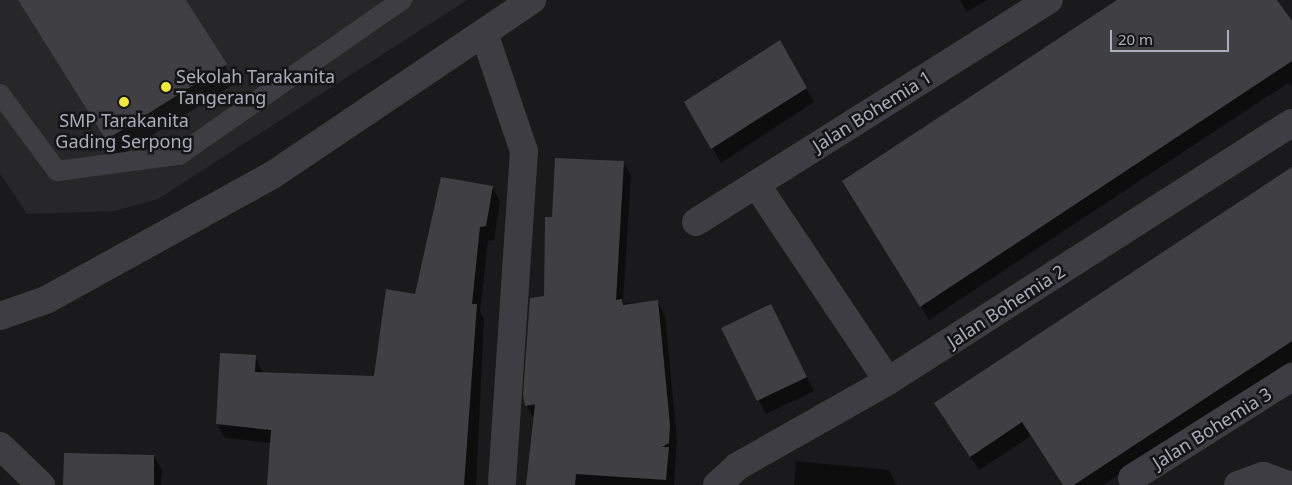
<!DOCTYPE html>
<style>
body{margin:0}
#map{position:relative;width:1292px;height:485px;overflow:hidden;background:#1a1a1c;font-family:"Noto Sans",sans-serif}
div>[style]{position:absolute}
.built>*{inset:0;background:#272629}
.shadow>*{inset:0;background:#0007}
.building>*{inset:0;background:#403f43}
.lane>*{height:20px;margin:-10px;padding:0 10px;transform-origin:10px;border-radius:10px;background:#3d3d43}
.street>*{height:28px;margin:-14px;padding:0 14px;transform-origin:14px;border-radius:14px;background:#3d3d43}
.dots>*{width:14px;height:14px;translate:-50% -50%;box-sizing:border-box;border:2px solid #151517;border-radius:50%}
span{translate:-50% -50%;white-space:nowrap;text-align:center;line-height:1.15;-webkit-text-stroke:5px #151517;paint-order:stroke}
.poi-label{font-size:18px;color:#acadbb}
.left{translate:0 -50%;text-align:left}
.street-label{font-size:18px;color:#acadbb}
.scale{position:absolute;left:1110px;top:30px;width:119px;height:22px;box-sizing:border-box;border:2px solid #acadbb;border-top:0;padding-left:6px;font-size:15px;line-height:18px;white-space:nowrap;color:#acadbb;-webkit-text-stroke:4px #151517;paint-order:stroke}
</style>
<div id="map">
<div class="built">
<i style="clip-path:polygon(0 0,467px 0,158px 199px,115px 211px,27px 214px,0 173px)"></i>
</div>
<div class="shadow">
<i style="clip-path:polygon(18px 0,184px 0,236px 83px,117px 157px)"></i>
<i style="clip-path:polygon(960px 0,987px 0,967px 12px)"></i>
<i style="clip-path:polygon(1119px 0,1276px 0,1292px 24px,1292px 86px,1288px 83px,929px 320px,852px 195px)"></i>
<i style="clip-path:polygon(780px 42px,814px 102px,721px 163px,686px 102px)"></i>
<i style="clip-path:polygon(evenodd,623px 162px,631px 175px,623px 303px,658px 302px,665px 315px,677px 440px,674px 485px,527px 485px,534px 419px,526px 405px,545px 297px,553px 218px,623px 162px,531px 404px,542px 404px,531px 406px,531px 404px)"></i>
<i style="clip-path:polygon(1292px 170px,1292px 360px,1103px 485px,1064px 485px,1031px 436px,979px 470px,944px 418px)"></i>
<i style="clip-path:polygon(492px 187px,500px 201px,494px 240px,488px 241px,480px 312px,484px 319px,476px 485px,268px 485px,271px 443px,225px 438px,217px 424px,221px 354px,255px 356px,263px 373px,375px 377px,416px 295px)"></i>
<i style="clip-path:polygon(778px 319px,814px 391px,766px 414px,722px 329px)"></i>
<i style="clip-path:polygon(154px 456px,162px 470px,161px 485px,65px 485px)"></i>
<i style="clip-path:polygon(796px 461px,889px 470px,897px 485px,794px 485px)"></i>
</div>
<div class="building">
<i style="clip-path:polygon(18px 0,186px 0,227px 64px,106px 140px)"></i>
<i style="clip-path:polygon(1117px 0,1277px 0,1292px 21px,1292px 61px,920px 307px,842px 181px)"></i>
<i style="clip-path:polygon(780px 40px,807px 88px,711px 149px,684px 102px)"></i>
<i style="clip-path:polygon(555px 158px,624px 161px,616px 300px,622px 299px,623px 305px,658px 300px,670px 425px,669px 443px,662px 447px,669px 447px,666px 480px,576px 474px,575px 485px,526px 485px,535px 404px,525px 406px,523px 395px,530px 298px,544px 296px,545px 217px,552px 217px)"></i>
<i style="clip-path:polygon(1292px 167px,1292px 341px,1074px 485px,1063px 485px,1022px 422px,970px 457px,934px 403px)"></i>
<i style="clip-path:polygon(441px 177px,493px 186px,486px 226px,480px 227px,472px 304px,477px 304px,464px 485px,267px 485px,271px 430px,216px 424px,220px 353px,256px 355px,255px 372px,374px 376px,386px 289px,415px 294px)"></i>
<i style="clip-path:polygon(771px 304px,807px 377px,757px 401px,721px 328px)"></i>
<i style="clip-path:polygon(64px 453px,154px 455px,154px 485px,63px 485px)"></i>
</div>
<div class="lane">
<i style="left:0;top:94px;width:96px;rotate:53.5deg"></i>
<i style="left:57px;top:171px;width:123px;rotate:-7.5deg"></i>
<i style="left:179px;top:155px;width:272px;rotate:-34.8deg"></i>
</div>
<div class="street">
<i style="left:484px;top:33px;width:125px;rotate:71.3deg"></i>
<i style="left:524px;top:151px;width:331px;rotate:93.8deg"></i>
<i style="left:756px;top:184px;width:237px;rotate:56.2deg"></i>
<i style="left:696px;top:222px;width:417px;rotate:-32.2deg"></i>
<i style="left:0;top:316px;width:49px;rotate:-19.2deg"></i>
<i style="left:46px;top:300px;width:257px;rotate:-28.9deg"></i>
<i style="left:271px;top:176px;width:315px;rotate:-34deg"></i>
<i style="left:0;top:446px;width:57px;rotate:43.6deg"></i>
<i style="left:1132px;top:478px;width:189px;rotate:-32.3deg"></i>
<i style="left:717px;top:485px;width:28px;rotate:-42deg"></i>
<i style="left:738px;top:466px;width:172px;rotate:-29.5deg"></i>
<i style="left:888px;top:381px;width:479px;rotate:-32.6deg"></i>
<i style="left:1238px;top:485px;width:27px;rotate:-20deg"></i>
<i style="left:1263px;top:476px;width:28px;rotate:19deg"></i>
</div>
<div class="dots">
<i style="left:166px;top:87px;background:#f1e83c"></i>
<i style="left:124px;top:102px;background:#f1e83c"></i>
</div>
<div class="poi-label">
<span class="left" style="left:176px;top:87px">Sekolah Tarakanita<br>Tangerang</span>
<span style="left:124px;top:131px">SMP Tarakanita<br>Gading Serpong</span>
</div>
<div class="street-label">
<span style="left:872px;top:111px;rotate:-32deg">Jalan Bohemia 1</span>
<span style="left:1006px;top:306px;rotate:-33deg">Jalan Bohemia 2</span>
<span style="left:1212px;top:428px;rotate:-32deg">Jalan Bohemia 3</span>
</div>
<div class="scale">20 m</div>
</div>
